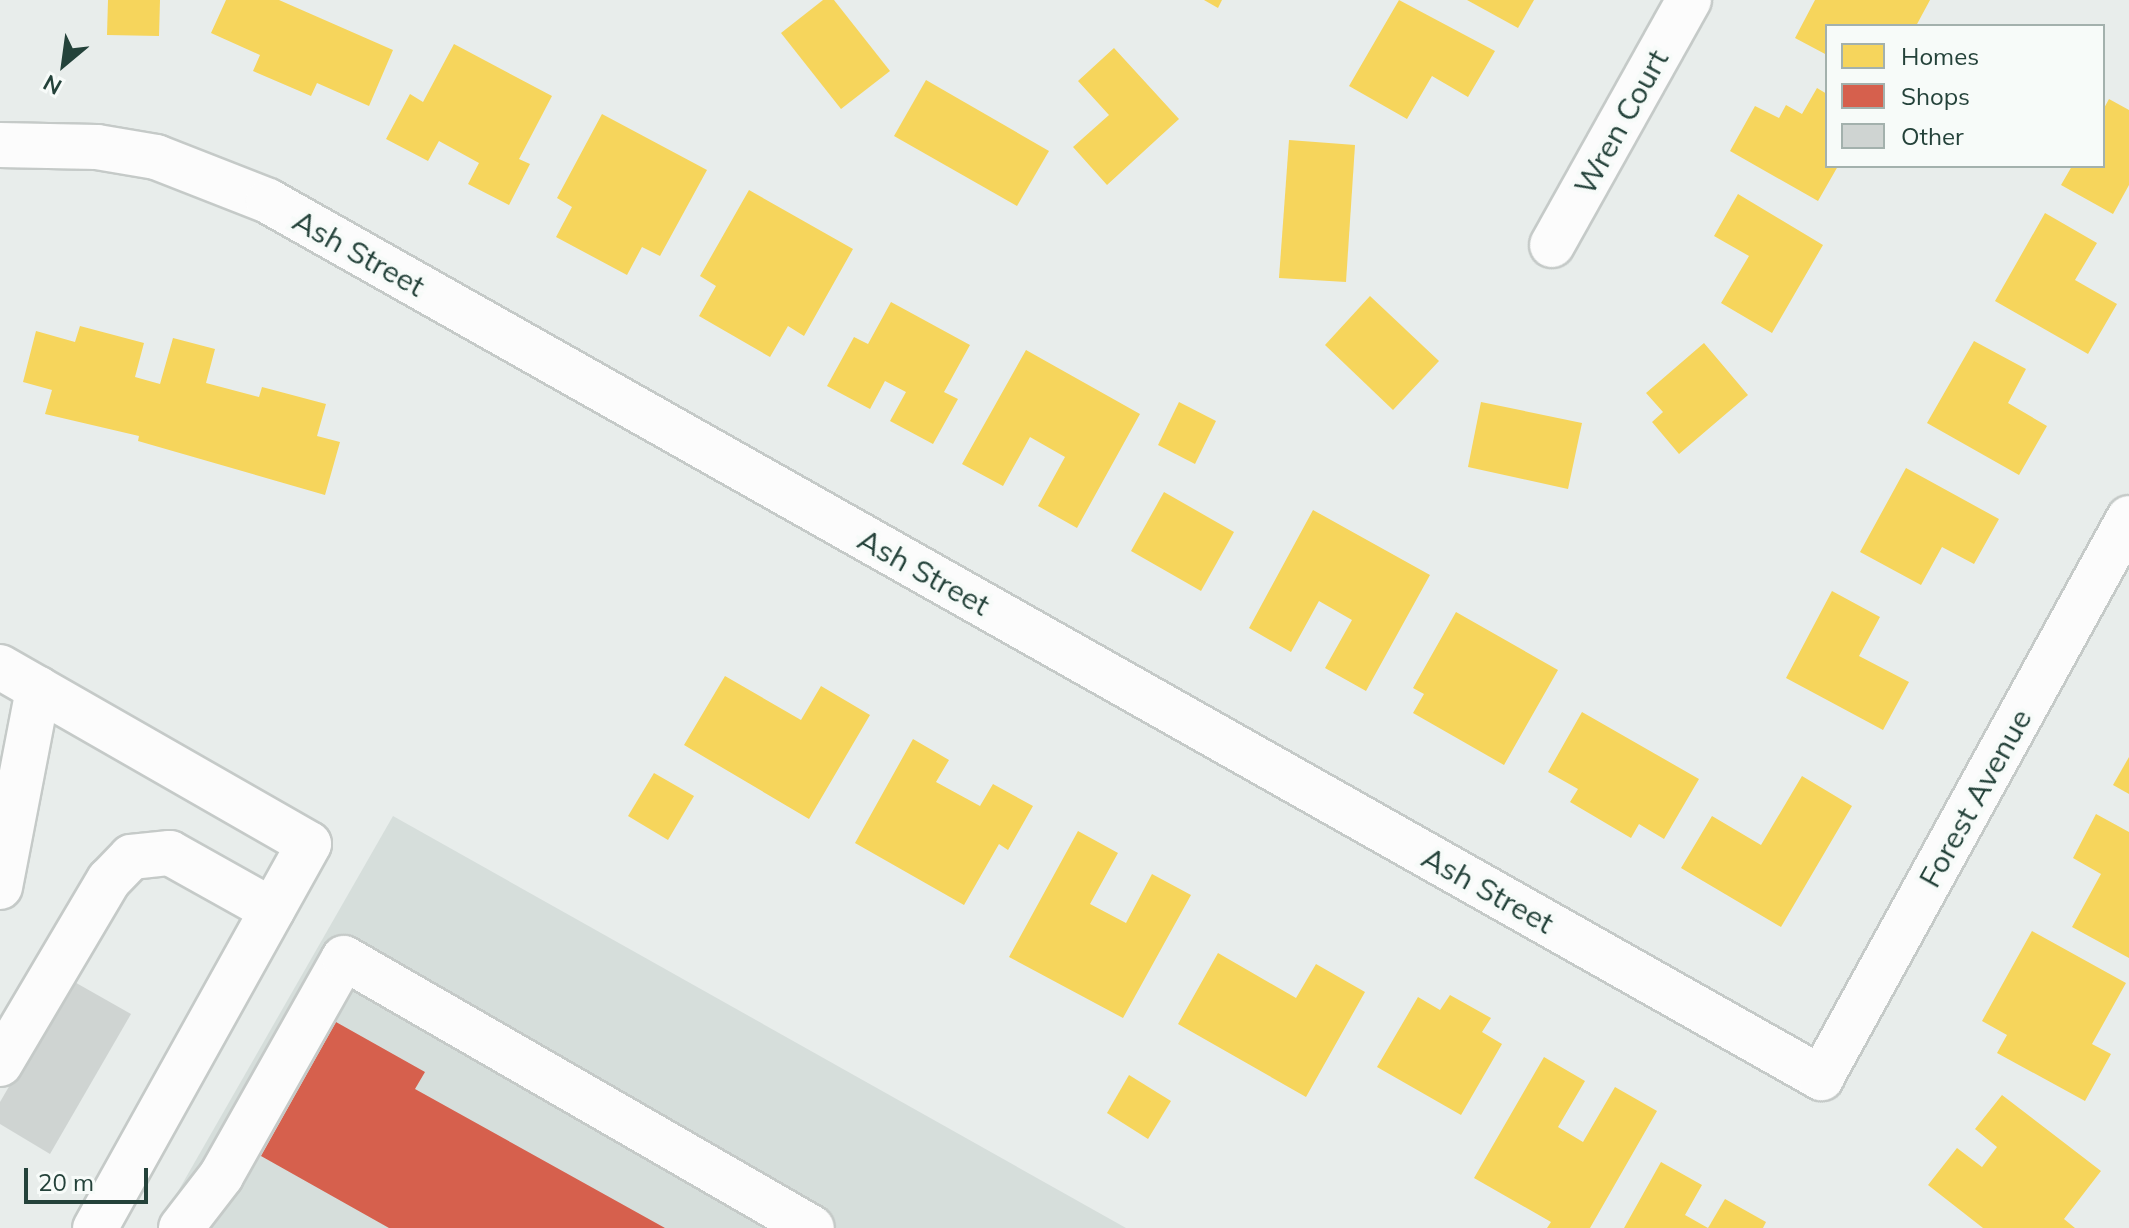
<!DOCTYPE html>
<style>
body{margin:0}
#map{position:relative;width:2129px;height:1228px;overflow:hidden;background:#e8edeb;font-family:Mulish,sans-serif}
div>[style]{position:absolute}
.built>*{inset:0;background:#d6dedb}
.homes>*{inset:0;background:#f6d55c}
.shops>*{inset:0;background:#d6604d}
.building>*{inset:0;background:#cfd4d2}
.roads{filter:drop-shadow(2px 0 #c5cac8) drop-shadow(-2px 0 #c5cac8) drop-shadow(0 2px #c5cac8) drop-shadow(0 -2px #c5cac8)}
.minor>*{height:44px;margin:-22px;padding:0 22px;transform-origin:22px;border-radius:22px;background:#fcfcfc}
span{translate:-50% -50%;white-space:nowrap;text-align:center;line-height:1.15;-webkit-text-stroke:8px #f7fbf9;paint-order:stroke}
.street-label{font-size:30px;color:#24423a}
.legend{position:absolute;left:1825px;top:24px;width:280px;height:144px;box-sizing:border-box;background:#f7fbf9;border:2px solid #a3b1ad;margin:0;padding:10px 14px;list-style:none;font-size:24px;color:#24423a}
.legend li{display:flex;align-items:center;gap:16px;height:40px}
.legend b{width:40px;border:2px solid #a3b1ad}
.north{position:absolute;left:24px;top:24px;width:80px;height:80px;-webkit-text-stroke:6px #f7fbf9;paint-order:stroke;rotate:209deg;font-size:22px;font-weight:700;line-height:32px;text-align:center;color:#24423a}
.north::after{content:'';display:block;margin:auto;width:28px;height:36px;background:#24423a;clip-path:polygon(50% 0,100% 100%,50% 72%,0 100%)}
.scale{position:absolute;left:24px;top:1168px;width:124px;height:36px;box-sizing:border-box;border:4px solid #24423a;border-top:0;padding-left:10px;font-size:24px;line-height:28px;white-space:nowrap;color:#24423a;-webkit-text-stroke:6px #f7fbf9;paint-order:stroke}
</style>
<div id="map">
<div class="built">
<i style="clip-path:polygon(393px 816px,1126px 1228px,157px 1228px)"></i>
</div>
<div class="homes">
<i style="clip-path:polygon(108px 0,160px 0,159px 36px,107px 35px)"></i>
<i style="clip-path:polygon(226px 0,279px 0,393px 50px,369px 106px,317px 83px,311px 96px,253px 71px,260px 55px,211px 33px)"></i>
<i style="clip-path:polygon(823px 0,834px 0,890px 71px,841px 109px,781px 33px)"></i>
<i style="clip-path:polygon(1204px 0,1222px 0,1218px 8px)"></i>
<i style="clip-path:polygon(1399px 0,1495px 51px,1468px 97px,1432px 76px,1407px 119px,1349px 86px)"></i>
<i style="clip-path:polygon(1467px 0,1534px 0,1518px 28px)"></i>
<i style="clip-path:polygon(1815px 0,1930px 0,1916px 26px,1827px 26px,1827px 55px,1795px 38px)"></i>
<i style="clip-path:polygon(454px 44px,552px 96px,519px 159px,530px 164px,509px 205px,468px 184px,479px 163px,439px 141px,428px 161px,386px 139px,410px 94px,423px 102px)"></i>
<i style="clip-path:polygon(1114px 48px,1179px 119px,1107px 185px,1073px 147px,1109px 115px,1078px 81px)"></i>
<i style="clip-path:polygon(926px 80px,1049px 151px,1017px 206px,894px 136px)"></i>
<i style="clip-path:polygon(1817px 88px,1827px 94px,1827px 166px,1838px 166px,1818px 201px,1730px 151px,1755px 106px,1779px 118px,1786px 105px,1802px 114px)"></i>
<i style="clip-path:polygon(2109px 99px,2129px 110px,2129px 185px,2113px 214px,2061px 185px,2072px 166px,2103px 166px,2103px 110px)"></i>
<i style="clip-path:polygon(602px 114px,707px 170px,660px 256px,642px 247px,627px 275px,556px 237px,572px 207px,557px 198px)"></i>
<i style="clip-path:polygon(1289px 140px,1355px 145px,1346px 282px,1279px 278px)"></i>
<i style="clip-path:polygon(749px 190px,853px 249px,804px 336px,788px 326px,770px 357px,699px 316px,716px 286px,700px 276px)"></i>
<i style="clip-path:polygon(1738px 194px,1823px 245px,1772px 333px,1721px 303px,1749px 256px,1714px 236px)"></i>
<i style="clip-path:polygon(2045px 213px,2097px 243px,2075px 280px,2117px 304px,2088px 354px,1995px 301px)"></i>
<i style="clip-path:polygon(1370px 296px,1439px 361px,1393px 410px,1325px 345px)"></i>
<i style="clip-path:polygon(891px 302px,970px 345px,944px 392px,958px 399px,933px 444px,890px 421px,906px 392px,885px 381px,870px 409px,827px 386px,854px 337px,868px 344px)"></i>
<i style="clip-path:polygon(80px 326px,144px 343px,135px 377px,160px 384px,173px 338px,215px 349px,206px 383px,259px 397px,262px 387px,326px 404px,317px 436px,340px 442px,325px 495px,138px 441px,139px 436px,45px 414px,52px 390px,23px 382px,36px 331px,75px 342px)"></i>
<i style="clip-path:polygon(1974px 341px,2026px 369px,2008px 403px,2047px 426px,2019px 475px,1927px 423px)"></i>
<i style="clip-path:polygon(1704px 343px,1748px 395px,1679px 454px,1652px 422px,1663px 412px,1646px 393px)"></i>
<i style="clip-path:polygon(1026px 350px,1140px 414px,1077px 528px,1038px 506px,1065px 457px,1030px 437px,1003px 486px,962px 464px)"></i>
<i style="clip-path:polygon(1179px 402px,1216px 421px,1195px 464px,1158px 445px)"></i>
<i style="clip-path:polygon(1481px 402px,1582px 423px,1568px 489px,1468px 467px)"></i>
<i style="clip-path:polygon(1906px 468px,1999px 519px,1974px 564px,1942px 547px,1921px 585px,1860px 552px)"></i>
<i style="clip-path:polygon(1164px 492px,1234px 532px,1201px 591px,1131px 551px)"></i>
<i style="clip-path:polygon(1313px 510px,1430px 575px,1366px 691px,1325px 668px,1352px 620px,1319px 601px,1291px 652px,1249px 628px)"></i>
<i style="clip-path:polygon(1832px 591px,1880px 617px,1859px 656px,1909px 682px,1883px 730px,1786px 678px)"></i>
<i style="clip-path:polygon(1456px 612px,1558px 670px,1504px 765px,1413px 713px,1424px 694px,1413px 688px)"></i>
<i style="clip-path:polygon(725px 676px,801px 720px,821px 686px,870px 715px,809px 819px,684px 745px)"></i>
<i style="clip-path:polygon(1582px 712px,1699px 779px,1664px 839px,1639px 824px,1631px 838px,1570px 802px,1578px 789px,1548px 772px)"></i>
<i style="clip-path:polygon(913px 739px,949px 760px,936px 782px,980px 806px,993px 784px,1033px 806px,1008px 850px,999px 844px,964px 905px,855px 843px)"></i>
<i style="clip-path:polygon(2129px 757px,2129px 794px,2113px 785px)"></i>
<i style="clip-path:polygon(654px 773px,694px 796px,668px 840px,628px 816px)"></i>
<i style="clip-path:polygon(1802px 776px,1852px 806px,1781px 927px,1681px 868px,1712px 816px,1761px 845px)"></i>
<i style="clip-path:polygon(2096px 814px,2129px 832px,2129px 958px,2072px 927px,2101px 874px,2073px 858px)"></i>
<i style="clip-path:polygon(1078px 831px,1118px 853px,1090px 904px,1126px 923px,1152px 874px,1191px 895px,1123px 1018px,1009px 957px)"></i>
<i style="clip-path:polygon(2032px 931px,2126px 983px,2092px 1044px,2111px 1054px,2085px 1101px,1997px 1053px,2007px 1035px,1982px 1021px)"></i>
<i style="clip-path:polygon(1218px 953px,1296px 998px,1316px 964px,1365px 992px,1306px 1097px,1178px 1024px)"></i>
<i style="clip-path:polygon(1450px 995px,1491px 1018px,1482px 1032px,1502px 1044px,1461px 1115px,1377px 1067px,1418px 997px,1440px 1010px)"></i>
<i style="clip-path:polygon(1544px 1057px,1585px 1081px,1558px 1127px,1583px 1142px,1615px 1087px,1657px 1111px,1590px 1228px,1547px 1228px,1551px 1222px,1474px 1178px)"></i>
<i style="clip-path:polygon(1129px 1075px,1171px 1101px,1148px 1139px,1107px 1113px)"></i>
<i style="clip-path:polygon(2002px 1095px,2101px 1171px,2064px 1219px,2075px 1228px,1983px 1228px,1928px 1185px,1957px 1148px,1982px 1167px,1997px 1147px,1975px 1129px)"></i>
<i style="clip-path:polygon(1661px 1162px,1702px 1185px,1685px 1215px,1708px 1228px,1624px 1228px)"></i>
<i style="clip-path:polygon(1725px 1199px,1766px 1222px,1763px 1228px,1708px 1228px)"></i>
</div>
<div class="shops">
<i style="clip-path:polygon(336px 1022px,425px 1072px,415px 1089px,665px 1228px,389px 1228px,261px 1156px)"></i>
</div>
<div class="building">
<i style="clip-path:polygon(71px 980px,131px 1014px,50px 1154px,0 1124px,0 1102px)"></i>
</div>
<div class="roads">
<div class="minor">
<i style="left:0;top:145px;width:97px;rotate:1.2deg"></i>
<i style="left:97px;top:147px;width:60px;rotate:9.6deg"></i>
<i style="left:156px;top:157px;width:120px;rotate:21.4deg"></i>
<i style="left:268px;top:201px;width:1784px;rotate:29.45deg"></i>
<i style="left:1821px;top:1078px;width:639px;rotate:-61.19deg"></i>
<i style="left:1552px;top:245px;width:281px;rotate:-60.8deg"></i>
<i style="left:0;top:667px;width:356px;rotate:29.8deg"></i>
<i style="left:309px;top:844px;width:440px;rotate:119.1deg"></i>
<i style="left:0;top:887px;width:202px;rotate:-79.1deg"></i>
<i style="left:0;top:1064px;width:214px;rotate:-59.4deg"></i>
<i style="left:109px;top:880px;width:32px;rotate:-46deg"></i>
<i style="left:131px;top:857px;width:39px;rotate:-6deg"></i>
<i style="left:170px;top:853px;width:117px;rotate:29.2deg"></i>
<i style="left:181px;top:1228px;width:66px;rotate:-52.4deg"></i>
<i style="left:221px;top:1176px;width:250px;rotate:-60.6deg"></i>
<i style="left:344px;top:958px;width:540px;rotate:29.98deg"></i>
</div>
</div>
<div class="street-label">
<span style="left:1621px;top:122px;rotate:-61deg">Wren Court</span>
<span style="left:359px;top:253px;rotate:29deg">Ash Street</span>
<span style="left:924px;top:572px;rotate:29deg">Ash Street</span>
<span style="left:1975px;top:798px;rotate:-61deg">Forest Avenue</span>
<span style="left:1488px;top:890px;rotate:29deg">Ash Street</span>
</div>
<ul class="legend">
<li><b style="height:22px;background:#f6d55c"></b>Homes</li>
<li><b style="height:22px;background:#d6604d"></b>Shops</li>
<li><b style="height:22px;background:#cfd4d2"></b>Other</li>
</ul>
<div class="north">N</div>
<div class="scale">20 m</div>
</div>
